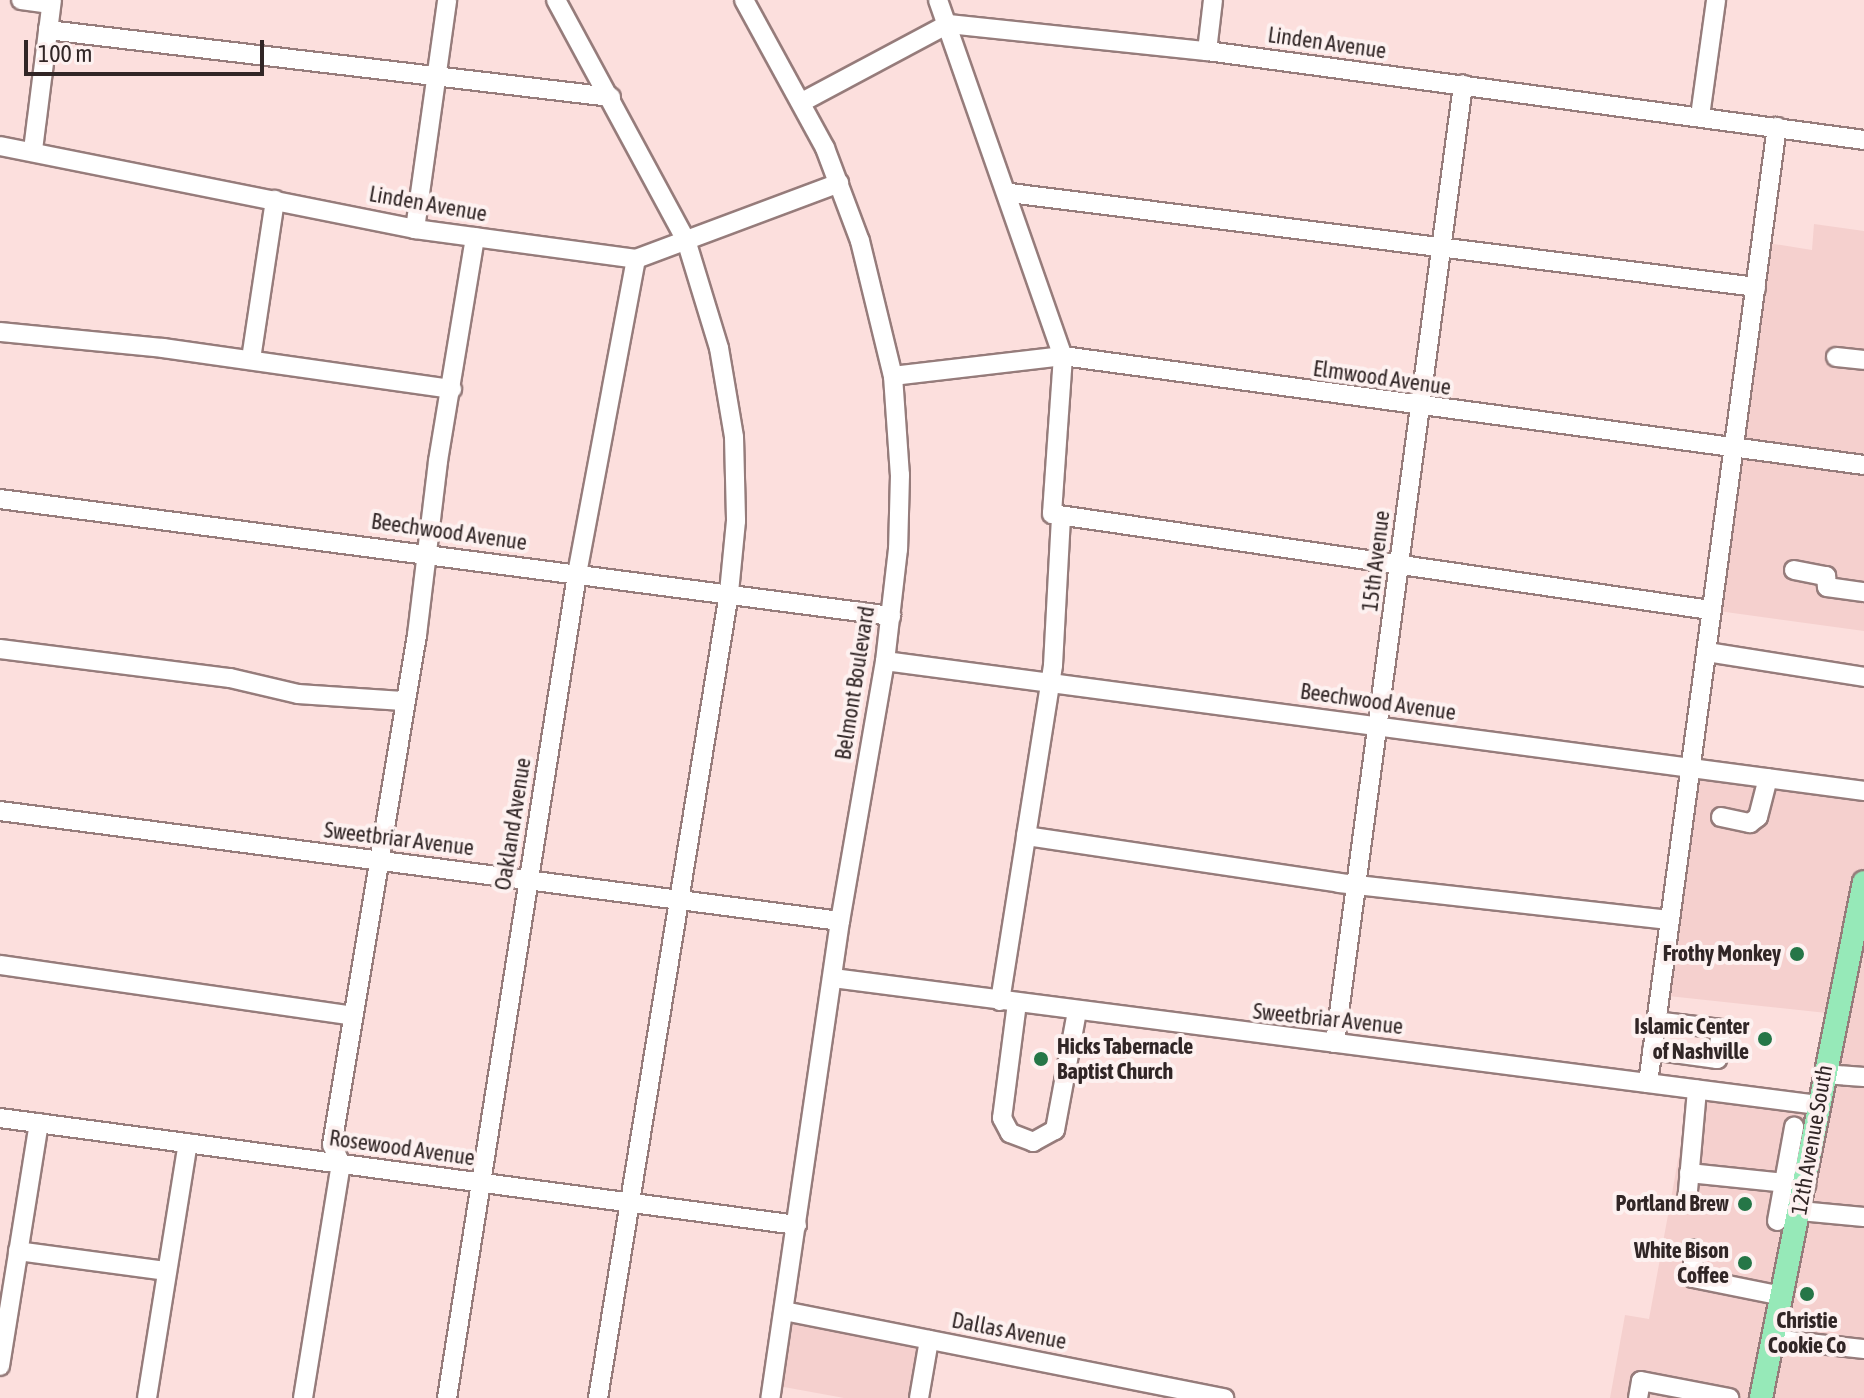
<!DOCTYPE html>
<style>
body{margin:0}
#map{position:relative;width:1864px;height:1398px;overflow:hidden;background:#fcdfdd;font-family:"Asap Condensed",sans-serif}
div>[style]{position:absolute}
.built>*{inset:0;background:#f5d0ce}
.roads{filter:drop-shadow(2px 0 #967c7b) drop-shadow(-2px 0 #967c7b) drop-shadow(0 2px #967c7b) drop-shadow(0 -2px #967c7b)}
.minor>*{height:18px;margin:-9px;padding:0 9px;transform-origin:9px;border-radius:9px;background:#fff}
.major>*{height:22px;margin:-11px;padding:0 11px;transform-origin:11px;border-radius:11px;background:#96e9b8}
.dots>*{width:22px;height:22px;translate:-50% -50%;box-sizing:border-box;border:4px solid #fdf1f0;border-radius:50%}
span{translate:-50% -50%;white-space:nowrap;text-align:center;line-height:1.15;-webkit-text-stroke:8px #fdf1f0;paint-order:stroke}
.street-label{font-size:22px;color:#312626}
.poi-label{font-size:22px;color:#312626;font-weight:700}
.right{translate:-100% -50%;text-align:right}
.left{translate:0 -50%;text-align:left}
.scale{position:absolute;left:24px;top:40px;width:240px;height:36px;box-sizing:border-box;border:4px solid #312626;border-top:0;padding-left:10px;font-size:24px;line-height:28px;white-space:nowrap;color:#312626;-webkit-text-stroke:6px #fdf1f0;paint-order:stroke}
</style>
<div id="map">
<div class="built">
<i style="clip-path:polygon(1814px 224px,1864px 231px,1864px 631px,1711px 610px,1762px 242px,1812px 250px)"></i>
<i style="clip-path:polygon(1692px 768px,1864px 791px,1864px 1398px,1610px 1398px,1625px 1315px,1649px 1319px,1691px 1089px,1817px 1104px,1836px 1014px,1659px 995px)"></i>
<i style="clip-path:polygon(784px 1311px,929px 1340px,919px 1398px,844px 1398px,773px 1385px)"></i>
</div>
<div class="roads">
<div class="minor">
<i style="left:21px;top:0;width:30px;rotate:8deg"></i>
<i style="left:556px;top:0;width:273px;rotate:61.6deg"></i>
<i style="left:686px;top:240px;width:113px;rotate:73deg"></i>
<i style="left:719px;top:348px;width:90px;rotate:80.4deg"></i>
<i style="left:734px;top:437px;width:84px;rotate:88.6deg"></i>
<i style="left:736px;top:521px;width:72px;rotate:95.6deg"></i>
<i style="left:729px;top:593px;width:816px;rotate:99.24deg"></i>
<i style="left:744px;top:0;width:169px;rotate:61.3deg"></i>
<i style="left:825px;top:148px;width:99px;rotate:69.4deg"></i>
<i style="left:860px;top:241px;width:139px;rotate:76.3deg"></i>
<i style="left:893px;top:376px;width:99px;rotate:86deg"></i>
<i style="left:900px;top:475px;width:74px;rotate:91.5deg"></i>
<i style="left:898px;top:549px;width:113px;rotate:96.6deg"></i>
<i style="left:885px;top:661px;width:264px;rotate:99.8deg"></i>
<i style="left:840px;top:921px;width:482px;rotate:98.3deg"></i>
<i style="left:938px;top:0;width:377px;rotate:70.7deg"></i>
<i style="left:1063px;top:356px;width:158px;rotate:94deg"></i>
<i style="left:1052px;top:514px;width:665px;rotate:8.3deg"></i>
<i style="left:48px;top:30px;width:567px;rotate:6.79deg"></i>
<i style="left:1207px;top:51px;width:51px;rotate:-83.3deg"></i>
<i style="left:802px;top:102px;width:166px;rotate:-28.1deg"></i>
<i style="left:948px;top:24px;width:260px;rotate:6deg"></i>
<i style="left:1207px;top:51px;width:663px;rotate:7.71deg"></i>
<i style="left:1700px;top:116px;width:117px;rotate:-82.1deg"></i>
<i style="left:0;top:146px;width:423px;rotate:11.3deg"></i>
<i style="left:415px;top:229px;width:223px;rotate:7.7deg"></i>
<i style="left:636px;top:259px;width:217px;rotate:-20.5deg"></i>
<i style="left:33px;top:150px;width:151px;rotate:-82.8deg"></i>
<i style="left:1010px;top:193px;width:752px;rotate:7.18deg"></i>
<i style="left:415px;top:229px;width:231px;rotate:-82deg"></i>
<i style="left:0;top:332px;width:164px;rotate:5.6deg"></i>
<i style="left:163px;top:348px;width:292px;rotate:8.1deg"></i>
<i style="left:1836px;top:357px;width:28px;rotate:6deg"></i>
<i style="left:251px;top:359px;width:161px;rotate:-81.4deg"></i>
<i style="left:893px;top:376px;width:171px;rotate:-6.7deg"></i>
<i style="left:1063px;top:356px;width:808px;rotate:7.75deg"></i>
<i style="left:0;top:499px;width:899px;rotate:7.48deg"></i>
<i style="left:1794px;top:570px;width:33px;rotate:11deg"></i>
<i style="left:1826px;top:576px;width:11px;rotate:85deg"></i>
<i style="left:1827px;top:587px;width:37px;rotate:8deg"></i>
<i style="left:0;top:649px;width:232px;rotate:7.2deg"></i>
<i style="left:230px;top:678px;width:70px;rotate:13.2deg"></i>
<i style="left:298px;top:694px;width:105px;rotate:3.8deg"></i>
<i style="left:1707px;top:652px;width:159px;rotate:9deg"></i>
<i style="left:885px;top:661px;width:988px;rotate:7.56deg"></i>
<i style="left:0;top:811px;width:847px;rotate:7.46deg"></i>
<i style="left:1721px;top:817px;width:30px;rotate:12deg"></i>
<i style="left:1750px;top:823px;width:10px;rotate:-37deg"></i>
<i style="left:1758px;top:817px;width:40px;rotate:-75.6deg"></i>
<i style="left:1026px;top:836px;width:173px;rotate:-81deg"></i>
<i style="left:1053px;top:665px;width:149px;rotate:-86.9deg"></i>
<i style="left:0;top:965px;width:357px;rotate:8.2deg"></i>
<i style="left:833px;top:978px;width:993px;rotate:7.35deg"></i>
<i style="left:1000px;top:1001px;width:167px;rotate:-81deg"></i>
<i style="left:1026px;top:836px;width:317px;rotate:8.5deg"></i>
<i style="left:1339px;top:883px;width:332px;rotate:6.4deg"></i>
<i style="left:1017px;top:1003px;width:116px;rotate:97.4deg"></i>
<i style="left:1002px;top:1118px;width:17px;rotate:62deg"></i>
<i style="left:1010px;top:1133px;width:25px;rotate:21deg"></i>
<i style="left:1033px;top:1142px;width:25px;rotate:-29deg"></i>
<i style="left:1055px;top:1130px;width:121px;rotate:-79.5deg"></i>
<i style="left:1335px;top:1043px;width:967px;rotate:-82.39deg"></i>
<i style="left:1652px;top:1050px;width:66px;rotate:7.9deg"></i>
<i style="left:1717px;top:1059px;width:30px;rotate:-82deg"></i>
<i style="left:1721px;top:1029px;width:65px;rotate:-173deg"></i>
<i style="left:1824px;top:1074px;width:40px;rotate:4.3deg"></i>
<i style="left:1648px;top:1083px;width:965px;rotate:-82.32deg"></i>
<i style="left:0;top:1118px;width:804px;rotate:7.65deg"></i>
<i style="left:1689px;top:1173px;width:118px;rotate:5.9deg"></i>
<i style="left:1687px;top:1202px;width:113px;rotate:-84.9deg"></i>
<i style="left:1800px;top:1211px;width:64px;rotate:5.4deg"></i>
<i style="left:1777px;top:1221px;width:96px;rotate:-79.7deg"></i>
<i style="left:1693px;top:1249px;width:29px;rotate:90deg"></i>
<i style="left:1693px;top:1278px;width:91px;rotate:11.4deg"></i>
<i style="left:18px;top:1251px;width:149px;rotate:7.7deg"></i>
<i style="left:784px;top:1311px;width:449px;rotate:11.2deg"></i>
<i style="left:1773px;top:1339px;width:92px;rotate:6.3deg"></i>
<i style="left:0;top:1366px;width:246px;rotate:-80.9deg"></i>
<i style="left:147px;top:1398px;width:258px;rotate:-80.9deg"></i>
<i style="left:303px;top:1398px;width:237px;rotate:-80.8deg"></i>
<i style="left:341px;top:1164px;width:21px;rotate:-115deg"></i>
<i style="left:332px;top:1145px;width:517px;rotate:-80.54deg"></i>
<i style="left:417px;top:635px;width:175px;rotate:-83.1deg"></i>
<i style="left:438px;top:461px;width:227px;rotate:-80.6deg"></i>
<i style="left:447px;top:1398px;width:834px;rotate:-81.03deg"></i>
<i style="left:577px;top:574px;width:320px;rotate:-79.4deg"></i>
<i style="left:919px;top:1398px;width:59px;rotate:-80.2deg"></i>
<i style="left:1638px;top:1398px;width:17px;rotate:-80deg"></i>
<i style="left:1641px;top:1381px;width:90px;rotate:10.9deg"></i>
</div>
<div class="major">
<i style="left:1761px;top:1398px;width:526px;rotate:-78.71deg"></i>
</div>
</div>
<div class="dots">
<i style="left:1797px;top:954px;background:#257647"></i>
<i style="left:1765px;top:1039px;background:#257647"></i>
<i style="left:1041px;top:1059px;background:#257647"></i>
<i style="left:1745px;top:1204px;background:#257647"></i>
<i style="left:1745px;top:1263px;background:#257647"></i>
<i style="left:1807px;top:1294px;background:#257647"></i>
</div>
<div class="street-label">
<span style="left:1327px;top:43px;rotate:8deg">Linden Avenue</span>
<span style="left:428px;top:204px;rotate:10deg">Linden Avenue</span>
<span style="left:1382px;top:378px;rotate:8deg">Elmwood Avenue</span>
<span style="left:449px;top:532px;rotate:8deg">Beechwood Avenue</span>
<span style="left:1376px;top:561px;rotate:-83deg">15th Avenue</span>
<span style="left:855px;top:683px;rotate:-81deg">Belmont Boulevard</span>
<span style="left:1378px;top:702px;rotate:8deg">Beechwood Avenue</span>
<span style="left:513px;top:824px;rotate:-81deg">Oakland Avenue</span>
<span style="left:399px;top:839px;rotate:7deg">Sweetbriar Avenue</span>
<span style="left:1328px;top:1019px;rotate:6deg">Sweetbriar Avenue</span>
<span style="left:1812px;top:1140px;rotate:-80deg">12th Avenue South</span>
<span style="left:402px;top:1148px;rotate:8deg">Rosewood Avenue</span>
<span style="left:1009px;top:1331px;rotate:11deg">Dallas Avenue</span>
</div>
<div class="poi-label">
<span class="right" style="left:1781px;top:954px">Frothy Monkey</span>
<span class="right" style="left:1749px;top:1039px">Islamic Center<br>of Nashville</span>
<span class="left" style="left:1057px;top:1059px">Hicks Tabernacle<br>Baptist Church</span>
<span class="right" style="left:1729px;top:1204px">Portland Brew</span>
<span class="right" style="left:1729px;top:1263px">White Bison<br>Coffee</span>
<span style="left:1807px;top:1333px">Christie<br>Cookie Co</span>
</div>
<div class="scale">100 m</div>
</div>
